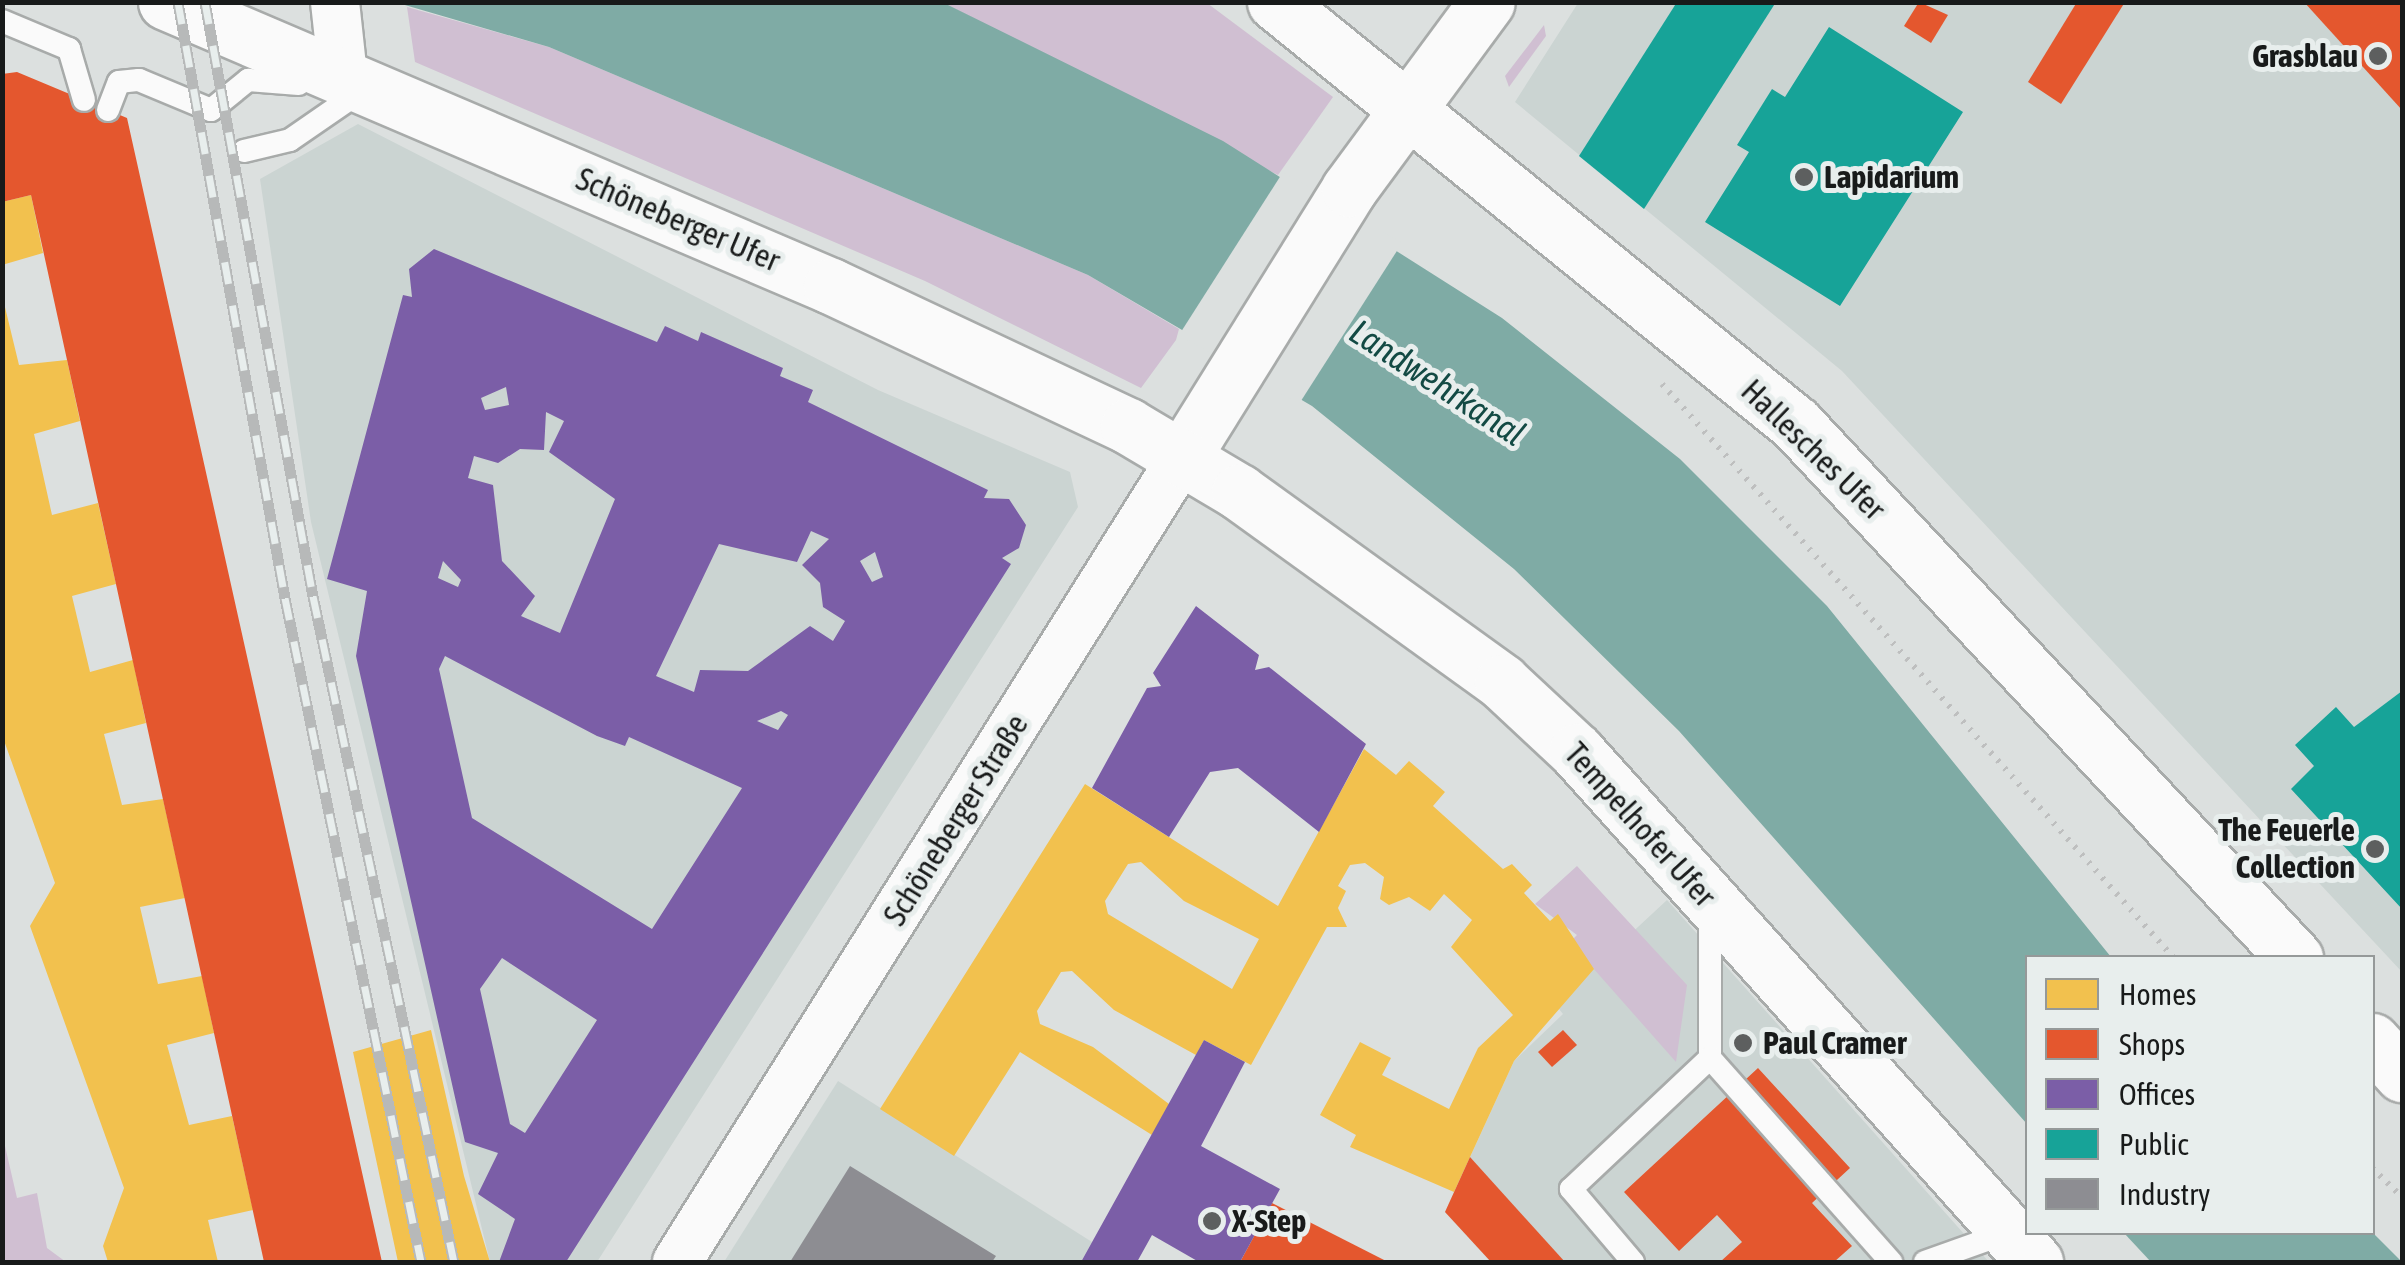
<!DOCTYPE html>
<meta charset="utf-8">
<style>
body{margin:0}
#map{position:relative;width:2405px;height:1265px;overflow:hidden;background:#dce0df;font-family:"Asap Condensed",sans-serif}
div>[style]{position:absolute}
.built>*{inset:0;background:#cbd4d2}
.green>*{inset:0;background:#d0bfd2}
.water>*{inset:0;background:#7faba5}
.pier>*{inset:0;background:#dce0df}
.homes>*{inset:0;background:#f2c14e}
.shops>*{inset:0;background:#e4572e}
.offices>*{inset:0;background:#7b5ea7}
.public>*{inset:0;background:#17a398}
.industry>*{inset:0;background:#8d8d92}
.path>*{height:6px;margin-top:-3px;transform-origin:0;background:repeating-linear-gradient(90deg,#bebfbf 0 2.5px,transparent 0 10.5px)}
.roads{filter:drop-shadow(2px 0 #a8abaa) drop-shadow(-2px 0 #a8abaa) drop-shadow(0 2px #a8abaa) drop-shadow(0 -2px #a8abaa)}
.lane>*{height:22px;margin:-11px;padding:0 11px;transform-origin:11px;border-radius:11px;background:#fafafa}
.street>*{height:48px;margin:-24px;padding:0 24px;transform-origin:24px;border-radius:24px;background:#fafafa}
.secondary>*{height:55px;margin:-27.5px;padding:0 27.5px;transform-origin:27.5px;border-radius:27.5px;background:#fafafa}
.primary>*{height:55px;margin:-27.5px;padding:0 27.5px;transform-origin:27.5px;border-radius:27.5px;background:#fafafa}
.rail>*{height:11px;margin-top:-5.5px;transform-origin:0;background:repeating-linear-gradient(90deg,#e8eeed 0 22px,#b7b9b9 0 44px);box-sizing:border-box;border-block:2px solid #b7b9b9}
.dots>*{width:28px;height:28px;translate:-50% -50%;box-sizing:border-box;border:5px solid #e8eeed;border-radius:50%}
span{translate:-50% -50%;white-space:nowrap;text-align:center;line-height:1.15;-webkit-text-stroke:10px #e8eeed;paint-order:stroke}
.poi-label{font-size:32px;color:#181a1a;font-weight:700}
.right{translate:-100% -50%;text-align:right}
.left{translate:0 -50%;text-align:left}
.street-label{font-size:32px;color:#181a1a}
.water-label{font-size:35px;color:#134a44;font-style:italic}
.frame{position:absolute;inset:0;border:5px solid #181a1a;pointer-events:none}
.legend{position:absolute;left:2025px;top:955px;width:350px;height:280px;box-sizing:border-box;background:#e8eeed;border:2px solid #959999;margin:0;padding:12px 18px;list-style:none;font-size:30px;color:#181a1a}
.legend li{display:flex;align-items:center;gap:20px;height:50px}
.legend b{width:50px;border:2px solid #959999}
</style>
<div id="map">
<div class="built">
<i style="clip-path:polygon(1578px 3px,2402px 3px,2402px 972px,1842px 371px,1515px 102px)"></i>
<i style="clip-path:polygon(358px 124px,878px 390px,1070px 472px,1078px 507px,597px 1262px,490px 1262px,311px 522px,260px 179px)"></i>
<i style="clip-path:polygon(1667px 900px,1989px 1262px,1491px 1262px,1445px 1212px,1514px 1061px,1563px 1014px,1555px 1004px)"></i>
<i style="clip-path:polygon(838px 1081px,1092px 1242px,1081px 1262px,724px 1262px)"></i>
</div>
<div class="green">
<i style="clip-path:polygon(944px 3px,1207px 3px,1333px 97px,1278px 175px)"></i>
<i style="clip-path:polygon(407px 7px,549px 47px,1088px 275px,1179px 329px,1176px 340px,1141px 388px,925px 281px,415px 62px)"></i>
<i style="clip-path:polygon(1544px 25px,1546px 36px,1509px 87px,1505px 76px)"></i>
<i style="clip-path:polygon(1577px 866px,1687px 985px,1676px 1062px,1570px 942px,1577px 935px,1535px 904px)"></i>
<i style="clip-path:polygon(2px 1133px,17px 1198px,37px 1193px,47px 1248px,66px 1262px,3px 1262px)"></i>
</div>
<div class="water">
<i style="clip-path:polygon(398px 3px,944px 3px,1223px 141px,1502px 318px,1680px 459px,1827px 606px,2111px 957px,2028px 958px,2027px 1124px,1679px 731px,1514px 569px,1312px 406px,1088px 275px,549px 47px)"></i>
<i style="clip-path:polygon(2372px 1232px,2402px 1262px,2151px 1262px,2124px 1233px)"></i>
</div>
<div class="pier">
<i style="clip-path:polygon(1283px 172px,1402px 243px,1299px 404px,1179px 335px)"></i>
</div>
<div class="homes">
<i style="clip-path:polygon(31px 195px,43px 253px,2px 265px,2px 202px)"></i>
<i style="clip-path:polygon(4px 303px,19px 365px,67px 360px,80px 421px,34px 434px,52px 515px,98px 503px,116px 584px,72px 596px,90px 672px,133px 660px,146px 723px,104px 734px,122px 805px,163px 799px,185px 898px,140px 907px,158px 984px,202px 976px,214px 1033px,167px 1045px,189px 1125px,232px 1116px,253px 1210px,208px 1220px,218px 1262px,108px 1262px,103px 1246px,124px 1188px,30px 926px,55px 883px,2px 735px)"></i>
<i style="clip-path:polygon(evenodd,1364px 749px,1396px 775px,1409px 761px,1445px 792px,1433px 806px,1503px 869px,1512px 864px,1532px 885px,1524px 893px,1550px 921px,1558px 914px,1594px 969px,1514px 1061px,1454px 1192px,1350px 1147px,1356px 1135px,1320px 1115px,1360px 1042px,1391px 1058px,1382px 1075px,1449px 1109px,1478px 1048px,1513px 1015px,1451px 947px,1472px 920px,1444px 894px,1430px 911px,1409px 897px,1389px 905px,1380px 899px,1384px 877px,1365px 863px,1350px 865px,1338px 886px,1346px 891px,1338px 908px,1347px 927px,1327px 927px,1251px 1065px,1204px 1040px,1196px 1055px,1114px 1010px,1072px 971px,1061px 972px,1037px 1011px,1040px 1024px,1093px 1047px,1169px 1104px,1152px 1135px,1020px 1052px,954px 1156px,880px 1109px,1085px 784px,1278px 906px,1364px 749px,1141px 862px,1184px 901px,1259px 939px,1232px 989px,1108px 914px,1105px 901px,1128px 864px,1141px 862px)"></i>
<i style="clip-path:polygon(431px 1030px,464px 1176px,490px 1262px,398px 1262px,353px 1052px)"></i>
</div>
<div class="shops">
<i style="clip-path:polygon(1919px 2px,1948px 15px,1931px 43px,1904px 26px)"></i>
<i style="clip-path:polygon(2077px 2px,2125px 2px,2061px 104px,2028px 82px)"></i>
<i style="clip-path:polygon(2304px 2px,2402px 2px,2402px 110px)"></i>
<i style="clip-path:polygon(17px 72px,127px 118px,382px 1262px,264px 1262px,31px 195px,2px 202px,2px 74px)"></i>
<i style="clip-path:polygon(1563px 1030px,1577px 1045px,1552px 1067px,1538px 1052px)"></i>
<i style="clip-path:polygon(1758px 1068px,1850px 1168px,1812px 1203px,1852px 1246px,1834px 1262px,1720px 1262px,1742px 1242px,1717px 1215px,1679px 1251px,1624px 1192px)"></i>
<i style="clip-path:polygon(1470px 1157px,1565px 1262px,1491px 1262px,1445px 1212px)"></i>
<i style="clip-path:polygon(1272px 1203px,1388px 1262px,1240px 1262px)"></i>
</div>
<div class="offices">
<i style="clip-path:polygon(evenodd,434px 249px,657px 342px,665px 326px,698px 341px,701px 332px,783px 368px,780px 376px,813px 390px,808px 402px,988px 490px,984px 498px,1009px 499px,1026px 525px,1019px 548px,1002px 558px,1011px 564px,566px 1262px,499px 1262px,515px 1219px,478px 1194px,498px 1153px,465px 1142px,356px 656px,367px 591px,327px 579px,403px 295px,412px 297px,409px 269px,434px 249px,506px 387px,509px 405px,485px 410px,481px 398px,506px 387px,434px 249px,546px 412px,564px 421px,549px 452px,615px 499px,560px 633px,521px 616px,535px 596px,502px 561px,493px 485px,468px 478px,474px 456px,498px 463px,520px 449px,544px 450px,546px 412px,434px 249px,811px 531px,829px 539px,802px 565px,820px 583px,823px 607px,845px 621px,833px 641px,810px 626px,748px 671px,700px 670px,694px 692px,656px 676px,719px 544px,797px 562px,811px 531px,434px 249px,875px 552px,883px 577px,872px 582px,860px 561px,875px 552px,434px 249px,443px 561px,461px 580px,458px 587px,438px 578px,443px 561px,434px 249px,445px 656px,597px 736px,625px 746px,629px 737px,742px 788px,652px 929px,472px 818px,439px 669px,445px 656px,434px 249px,781px 711px,788px 715px,778px 730px,757px 721px,781px 711px,434px 249px,502px 958px,597px 1020px,525px 1133px,510px 1124px,480px 989px,502px 958px)"></i>
<i style="clip-path:polygon(1196px 606px,1259px 655px,1255px 670px,1269px 667px,1366px 744px,1319px 832px,1238px 768px,1210px 772px,1169px 837px,1092px 788px,1147px 688px,1161px 686px,1153px 673px)"></i>
<i style="clip-path:polygon(1204px 1040px,1245px 1062px,1201px 1146px,1280px 1189px,1240px 1262px,1199px 1262px,1152px 1235px,1137px 1262px,1081px 1262px)"></i>
</div>
<div class="public">
<i style="clip-path:polygon(1677px 2px,1776px 2px,1644px 209px,1579px 156px)"></i>
<i style="clip-path:polygon(1829px 27px,1963px 112px,1840px 306px,1705px 222px,1749px 152px,1737px 145px,1772px 89px,1785px 97px)"></i>
<i style="clip-path:polygon(2402px 691px,2402px 909px,2291px 789px,2314px 766px,2295px 745px,2336px 707px,2354px 727px)"></i>
</div>
<div class="industry">
<i style="clip-path:polygon(850px 1166px,996px 1256px,992px 1262px,790px 1262px)"></i>
</div>
<div class="path">
<i style="left:1662px;top:384px;width:769px;rotate:48.27deg"></i>
<i style="left:2372px;top:1168px;width:42px;rotate:44deg"></i>
</div>
<div class="roads">
<div class="lane">
<i style="left:2px;top:21px;width:73px;rotate:22.7deg"></i>
<i style="left:69px;top:49px;width:53px;rotate:73.6deg"></i>
<i style="left:108px;top:110px;width:30px;rotate:-69deg"></i>
<i style="left:119px;top:82px;width:20px;rotate:-6deg"></i>
<i style="left:139px;top:80px;width:78px;rotate:22.6deg"></i>
<i style="left:211px;top:110px;width:48px;rotate:-39deg"></i>
<i style="left:248px;top:80px;width:51px;rotate:4.5deg"></i>
<i style="left:244px;top:151px;width:47px;rotate:-13.4deg"></i>
<i style="left:290px;top:140px;width:90px;rotate:-34.6deg"></i>
<i style="left:1710px;top:915px;width:143px;rotate:90deg"></i>
<i style="left:1710px;top:1058px;width:273px;rotate:48.4deg"></i>
<i style="left:1633px;top:1262px;width:96px;rotate:-130.3deg"></i>
<i style="left:1571px;top:1189px;width:191px;rotate:-43.3deg"></i>
<i style="left:1925px;top:1262px;width:86px;rotate:-19.7deg"></i>
</div>
<div class="street">
<i style="left:335px;top:2px;width:74px;rotate:83.8deg"></i>
<i style="left:677px;top:1262px;width:952px;rotate:-57.88deg"></i>
</div>
<div class="secondary">
<i style="left:1183px;top:456px;width:314px;rotate:-58.1deg"></i>
<i style="left:1349px;top:189px;width:232px;rotate:-53.6deg"></i>
</div>
<div class="primary">
<i style="left:166px;top:2px;width:723px;rotate:23.13deg"></i>
<i style="left:831px;top:286px;width:328px;rotate:25.2deg"></i>
<i style="left:1128px;top:426px;width:129px;rotate:30.7deg"></i>
<i style="left:1239px;top:492px;width:324px;rotate:35.8deg"></i>
<i style="left:1502px;top:682px;width:101px;rotate:43deg"></i>
<i style="left:1576px;top:751px;width:687px;rotate:48.07deg"></i>
<i style="left:1275px;top:2px;width:670px;rotate:39.01deg"></i>
<i style="left:1796px;top:424px;width:731px;rotate:46.94deg"></i>
<i style="left:2372px;top:1041px;width:45px;rotate:47.7deg"></i>
</div>
</div>
<div class="rail">
<i style="left:178px;top:2px;width:606px;rotate:79.82deg"></i>
<i style="left:285px;top:598px;width:678px;rotate:78.42deg"></i>
<i style="left:205px;top:2px;width:604px;rotate:79.7deg"></i>
<i style="left:313px;top:596px;width:681px;rotate:78.05deg"></i>
</div>
<div class="dots">
<i style="left:2378px;top:56px;background:#5d5f5f"></i>
<i style="left:1804px;top:177px;background:#5d5f5f"></i>
<i style="left:2375px;top:849px;background:#5d5f5f"></i>
<i style="left:1743px;top:1043px;background:#5d5f5f"></i>
<i style="left:1212px;top:1221px;background:#5d5f5f"></i>
</div>
<div class="poi-label">
<span class="right" style="left:2358px;top:56px">Grasblau</span>
<span class="left" style="left:1824px;top:177px">Lapidarium</span>
<span class="right" style="left:2355px;top:849px">The Feuerle<br>Collection</span>
<span class="left" style="left:1763px;top:1043px">Paul Cramer</span>
<span class="left" style="left:1232px;top:1221px">X-Step</span>
</div>
<div class="street-label">
<span style="left:678px;top:220px;rotate:23deg">Schöneberger Ufer</span>
<span style="left:1813px;top:450px;rotate:44deg">Hallesches Ufer</span>
<span style="left:956px;top:820px;rotate:-58deg">Schöneberger Straße</span>
<span style="left:1640px;top:825px;rotate:48deg">Tempelhofer Ufer</span>
</div>
<div class="water-label">
<span style="left:1438px;top:382px;rotate:33deg">Landwehrkanal</span>
</div>
<div class="frame"></div>
<ul class="legend">
<li><b style="height:28px;background:#f2c14e"></b>Homes</li>
<li><b style="height:28px;background:#e4572e"></b>Shops</li>
<li><b style="height:28px;background:#7b5ea7"></b>Offices</li>
<li><b style="height:28px;background:#17a398"></b>Public</li>
<li><b style="height:28px;background:#8d8d92"></b>Industry</li>
</ul>
</div>
